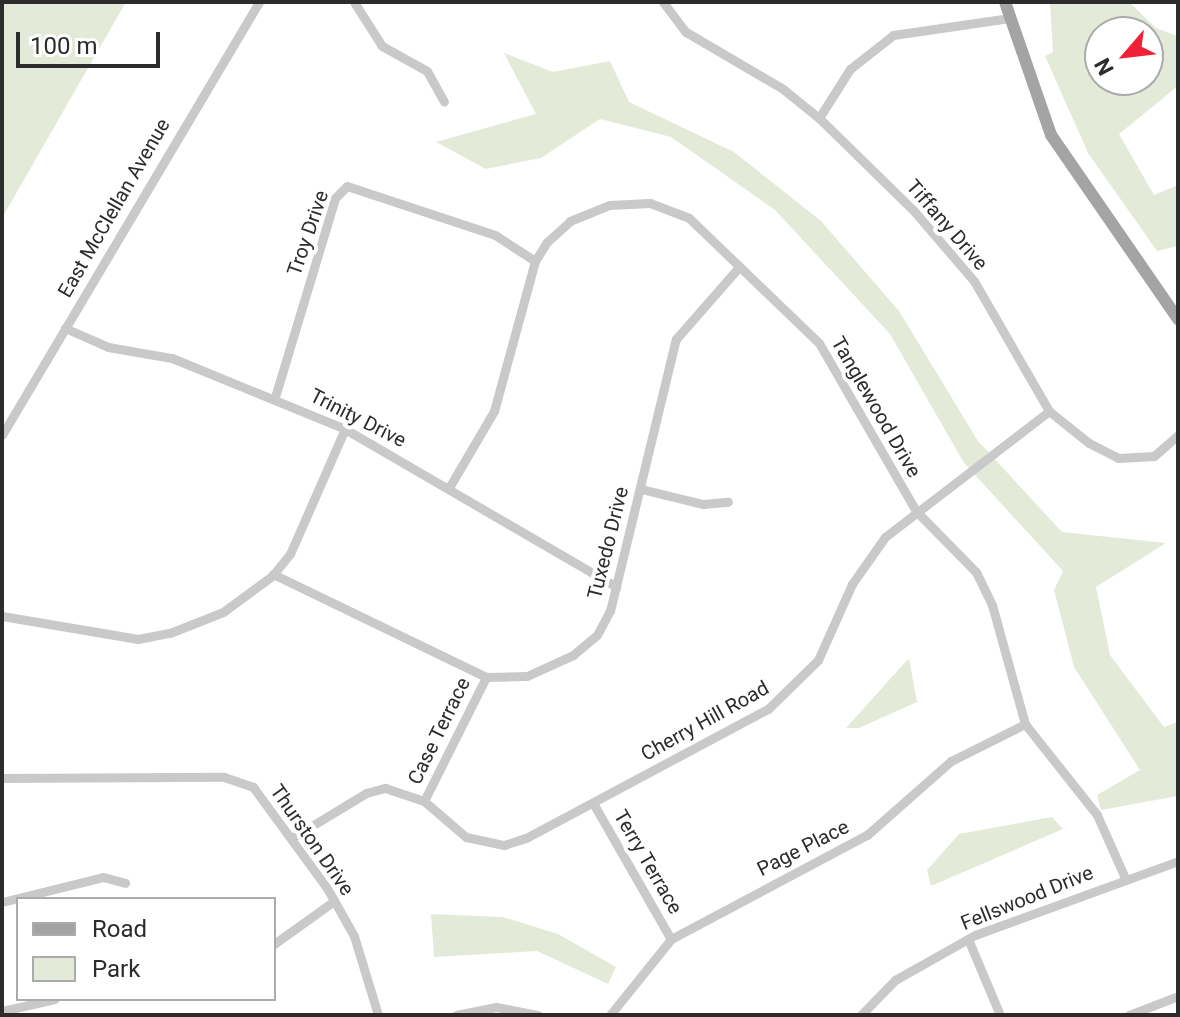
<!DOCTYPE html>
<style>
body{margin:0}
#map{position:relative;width:1180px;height:1017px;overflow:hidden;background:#fff;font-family:Roboto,sans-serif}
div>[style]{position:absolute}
.green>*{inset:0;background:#e3ebd8}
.minor>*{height:9px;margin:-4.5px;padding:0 4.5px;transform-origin:4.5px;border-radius:4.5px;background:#c9c9c9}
.major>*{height:12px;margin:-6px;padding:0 6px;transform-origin:6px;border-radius:6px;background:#a4a4a4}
span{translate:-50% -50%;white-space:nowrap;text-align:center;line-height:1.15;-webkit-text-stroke:8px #fff;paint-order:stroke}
.street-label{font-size:20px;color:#2c2c2c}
.frame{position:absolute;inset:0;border:4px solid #2c2c2c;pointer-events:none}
.legend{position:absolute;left:16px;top:897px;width:260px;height:104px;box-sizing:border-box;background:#fff;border:2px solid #ababab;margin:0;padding:10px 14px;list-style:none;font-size:24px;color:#2c2c2c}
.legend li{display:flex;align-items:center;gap:16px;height:40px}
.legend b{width:40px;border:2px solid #ababab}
.north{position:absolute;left:1084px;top:16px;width:80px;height:80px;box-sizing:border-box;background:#fff;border:2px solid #ababab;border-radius:50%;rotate:242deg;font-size:22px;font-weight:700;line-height:32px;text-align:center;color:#2c2c2c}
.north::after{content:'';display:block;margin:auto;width:28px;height:36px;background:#ef2136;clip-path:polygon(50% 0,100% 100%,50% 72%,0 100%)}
.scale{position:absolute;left:16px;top:32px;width:144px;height:36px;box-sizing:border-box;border:4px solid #2c2c2c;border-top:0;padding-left:10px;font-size:24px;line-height:28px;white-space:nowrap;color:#2c2c2c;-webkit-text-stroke:6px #fff;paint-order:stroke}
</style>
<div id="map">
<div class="green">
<i style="clip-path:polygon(2px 2px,126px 2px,2px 218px)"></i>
<i style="clip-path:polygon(evenodd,1050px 2px,1129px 2px,1156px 28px,1178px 36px,1178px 86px,1119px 134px,1154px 195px,1178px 185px,1178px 246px,1157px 251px,1088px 153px,1045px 56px,1053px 52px,1050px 2px,1148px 32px,1148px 80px,1100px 80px,1100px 32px,1148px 32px)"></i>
<i style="clip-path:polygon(504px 53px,553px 72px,610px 61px,629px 102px,734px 152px,821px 221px,899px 311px,978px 441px,1062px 532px,1166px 543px,1096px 587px,1110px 655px,1164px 727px,1178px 722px,1178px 796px,1101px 810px,1097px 795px,1140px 770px,1074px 667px,1054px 590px,1063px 571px,964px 463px,890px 334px,775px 210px,671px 137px,600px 119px,541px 158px,486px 169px,436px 142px,536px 114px)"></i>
<i style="clip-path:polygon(909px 658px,917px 702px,859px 728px,846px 728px)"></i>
<i style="clip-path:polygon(1052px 817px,1063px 829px,931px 886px,927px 870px,959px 834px)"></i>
<i style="clip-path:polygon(431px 914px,503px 917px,558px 934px,616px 967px,608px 984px,537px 951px,434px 957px)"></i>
</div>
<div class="minor">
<i style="left:354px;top:2px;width:52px;rotate:57.5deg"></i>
<i style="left:382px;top:46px;width:51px;rotate:29.1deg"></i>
<i style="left:427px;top:71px;width:35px;rotate:61deg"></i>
<i style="left:663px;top:2px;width:38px;rotate:53deg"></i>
<i style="left:686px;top:32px;width:113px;rotate:30.4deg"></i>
<i style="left:783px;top:89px;width:46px;rotate:38.9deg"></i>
<i style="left:819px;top:118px;width:133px;rotate:44.4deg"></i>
<i style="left:914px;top:211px;width:92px;rotate:49.4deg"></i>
<i style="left:974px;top:281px;width:150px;rotate:60deg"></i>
<i style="left:1049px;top:411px;width:51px;rotate:38.7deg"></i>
<i style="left:1089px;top:443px;width:33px;rotate:27deg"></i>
<i style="left:1118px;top:458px;width:36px;rotate:-3deg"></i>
<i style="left:1154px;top:456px;width:32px;rotate:-41deg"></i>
<i style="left:819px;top:118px;width:58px;rotate:-57.7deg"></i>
<i style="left:850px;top:69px;width:55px;rotate:-38.3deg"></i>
<i style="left:893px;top:35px;width:118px;rotate:-8.3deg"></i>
<i style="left:65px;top:328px;width:47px;rotate:23.8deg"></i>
<i style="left:108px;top:347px;width:65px;rotate:9.8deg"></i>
<i style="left:172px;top:358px;width:187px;rotate:22.3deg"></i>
<i style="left:345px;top:429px;width:314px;rotate:30.2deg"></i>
<i style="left:275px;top:397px;width:208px;rotate:-73.2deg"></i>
<i style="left:335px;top:198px;width:17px;rotate:-45deg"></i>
<i style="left:347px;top:186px;width:156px;rotate:18.3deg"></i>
<i style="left:495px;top:235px;width:48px;rotate:33deg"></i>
<i style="left:2px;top:435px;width:504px;rotate:-59.31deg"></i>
<i style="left:450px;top:486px;width:87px;rotate:-59.6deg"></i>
<i style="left:494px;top:411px;width:156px;rotate:-74.7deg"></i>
<i style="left:535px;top:261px;width:22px;rotate:-58deg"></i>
<i style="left:547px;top:242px;width:31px;rotate:-42deg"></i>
<i style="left:570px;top:221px;width:42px;rotate:-22.3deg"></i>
<i style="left:609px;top:205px;width:41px;rotate:-2.8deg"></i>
<i style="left:650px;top:203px;width:42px;rotate:21deg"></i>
<i style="left:689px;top:218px;width:180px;rotate:43.9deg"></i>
<i style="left:819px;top:343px;width:194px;rotate:60deg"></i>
<i style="left:916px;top:511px;width:86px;rotate:45.5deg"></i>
<i style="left:976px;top:572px;width:37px;rotate:64deg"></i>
<i style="left:992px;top:605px;width:123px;rotate:74.5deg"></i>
<i style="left:1025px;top:724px;width:116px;rotate:51.6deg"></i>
<i style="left:1097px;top:815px;width:69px;rotate:66deg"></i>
<i style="left:641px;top:489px;width:64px;rotate:13.6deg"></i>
<i style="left:703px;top:504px;width:25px;rotate:-5deg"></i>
<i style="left:273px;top:574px;width:237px;rotate:25.8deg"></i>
<i style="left:486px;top:677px;width:41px;rotate:-1.4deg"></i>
<i style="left:527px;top:676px;width:51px;rotate:-24.5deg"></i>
<i style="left:573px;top:655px;width:31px;rotate:-40deg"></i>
<i style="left:597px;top:635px;width:27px;rotate:-62deg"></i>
<i style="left:610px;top:611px;width:280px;rotate:-76.4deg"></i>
<i style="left:676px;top:339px;width:96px;rotate:-48.8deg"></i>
<i style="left:2px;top:616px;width:138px;rotate:9.6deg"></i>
<i style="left:138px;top:639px;width:33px;rotate:-11deg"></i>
<i style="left:170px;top:633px;width:57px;rotate:-21.6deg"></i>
<i style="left:223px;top:612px;width:61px;rotate:-36.3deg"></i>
<i style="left:272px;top:576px;width:28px;rotate:-51deg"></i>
<i style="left:290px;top:554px;width:137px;rotate:-66.3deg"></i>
<i style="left:2px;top:778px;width:222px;rotate:-0.3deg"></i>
<i style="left:224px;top:777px;width:31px;rotate:19deg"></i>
<i style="left:253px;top:787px;width:125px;rotate:53.8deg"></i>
<i style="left:327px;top:888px;width:55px;rotate:60.6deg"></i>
<i style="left:354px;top:936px;width:83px;rotate:73.1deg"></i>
<i style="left:424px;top:801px;width:139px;rotate:-63.4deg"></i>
<i style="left:593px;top:803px;width:157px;rotate:60.2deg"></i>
<i style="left:292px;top:838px;width:87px;rotate:-31.3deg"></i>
<i style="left:366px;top:793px;width:20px;rotate:-15deg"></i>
<i style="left:385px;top:788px;width:41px;rotate:18.4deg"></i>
<i style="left:424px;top:801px;width:55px;rotate:40.6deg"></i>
<i style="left:466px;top:837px;width:39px;rotate:12deg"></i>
<i style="left:504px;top:845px;width:23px;rotate:-18deg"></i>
<i style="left:526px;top:838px;width:274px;rotate:-28.1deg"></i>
<i style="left:768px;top:709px;width:70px;rotate:-44.4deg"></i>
<i style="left:818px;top:660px;width:83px;rotate:-65.9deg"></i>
<i style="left:852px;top:584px;width:57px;rotate:-54.9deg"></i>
<i style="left:885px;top:537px;width:207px;rotate:-37.5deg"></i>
<i style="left:2px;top:902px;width:104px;rotate:-13.9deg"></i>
<i style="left:103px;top:877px;width:23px;rotate:15deg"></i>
<i style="left:968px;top:939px;width:82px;rotate:67.2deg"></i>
<i style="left:274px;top:944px;width:74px;rotate:-35.6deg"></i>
<i style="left:2px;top:1011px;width:54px;rotate:-12.8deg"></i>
<i style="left:456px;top:1015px;width:41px;rotate:-11.3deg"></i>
<i style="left:496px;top:1007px;width:43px;rotate:10.8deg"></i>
<i style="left:610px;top:1015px;width:97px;rotate:-51.2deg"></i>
<i style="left:671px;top:939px;width:222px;rotate:-28deg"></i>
<i style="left:867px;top:835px;width:112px;rotate:-41.4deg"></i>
<i style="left:951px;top:761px;width:83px;rotate:-26.6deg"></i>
<i style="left:861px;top:1015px;width:49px;rotate:-45.8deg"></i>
<i style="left:895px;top:980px;width:92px;rotate:-29.4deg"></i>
<i style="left:975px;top:935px;width:216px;rotate:-20deg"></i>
<i style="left:1129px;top:1015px;width:53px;rotate:-21.2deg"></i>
</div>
<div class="major">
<i style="left:1005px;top:2px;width:141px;rotate:70.9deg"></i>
<i style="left:1051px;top:135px;width:224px;rotate:55.4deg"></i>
</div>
<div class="street-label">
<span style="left:114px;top:208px;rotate:-60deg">East McClellan Avenue</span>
<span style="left:947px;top:225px;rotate:49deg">Tiffany Drive</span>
<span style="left:308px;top:233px;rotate:-71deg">Troy Drive</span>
<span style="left:876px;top:407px;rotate:60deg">Tanglewood Drive</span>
<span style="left:358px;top:418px;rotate:27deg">Trinity Drive</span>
<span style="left:608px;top:543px;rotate:-76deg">Tuxedo Drive</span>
<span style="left:705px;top:721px;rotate:-29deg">Cherry Hill Road</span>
<span style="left:439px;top:731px;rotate:-64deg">Case Terrace</span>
<span style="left:312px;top:840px;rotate:55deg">Thurston Drive</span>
<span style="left:803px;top:848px;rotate:-27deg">Page Place</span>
<span style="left:648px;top:862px;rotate:60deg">Terry Terrace</span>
<span style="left:1027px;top:898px;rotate:-22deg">Fellswood Drive</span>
</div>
<div class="frame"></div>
<ul class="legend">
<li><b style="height:10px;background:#a4a4a4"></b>Road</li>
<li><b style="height:22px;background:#e3ebd8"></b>Park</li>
</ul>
<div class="north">N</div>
<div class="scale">100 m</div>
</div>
